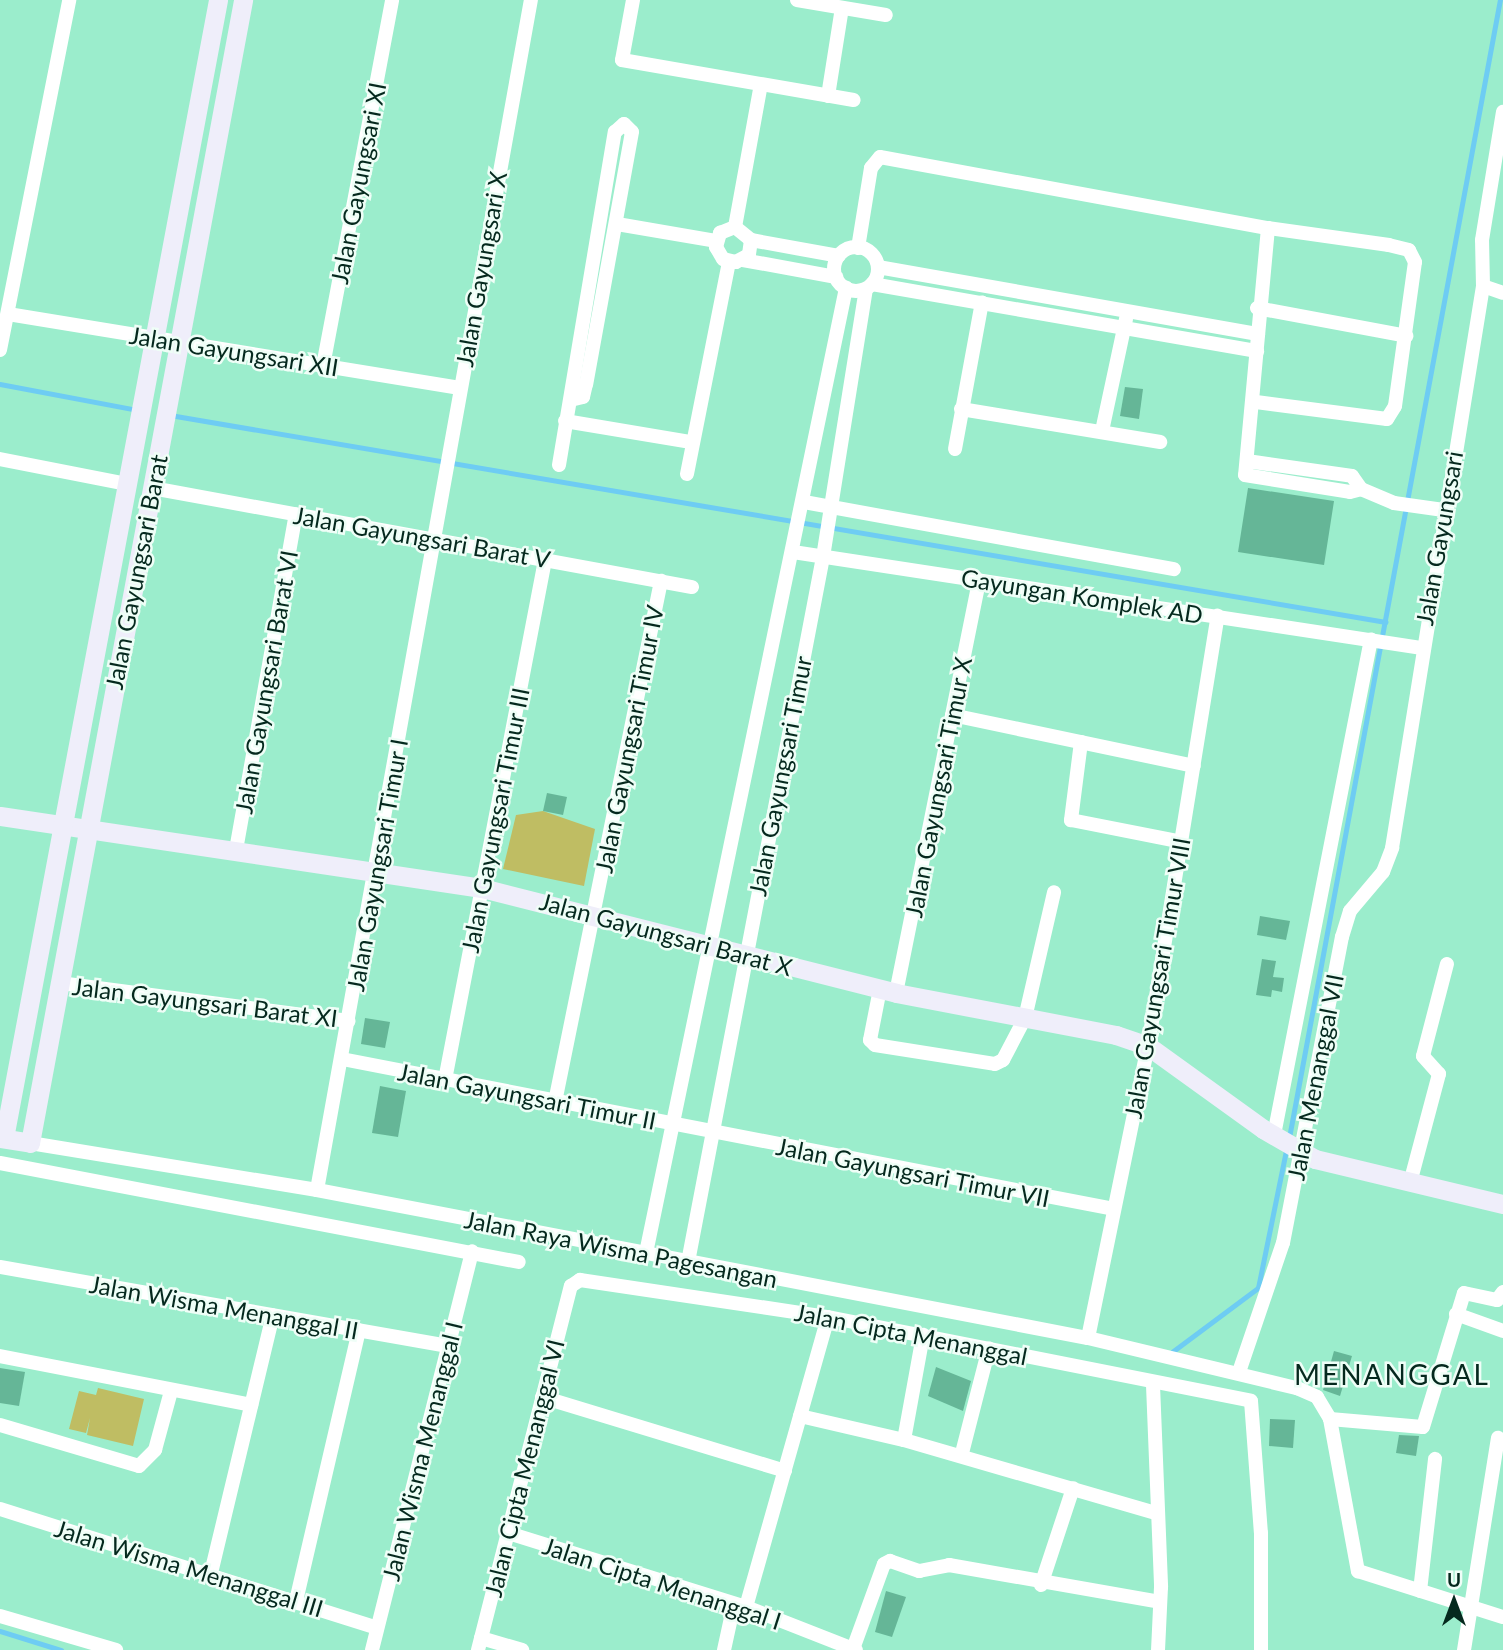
<!DOCTYPE html>
<style>
body{margin:0}
#map{position:relative;width:1503px;height:1650px;overflow:hidden;background:#9bedcc;font-family:Lato,sans-serif}
div>[style]{position:absolute}
.green>*{inset:0;background:#bfbd63}
.stream>*{height:4.5px;margin:-2.25px;padding:0 2.25px;transform-origin:2.25px;border-radius:2.25px;background:#6eccf3}
.building>*{inset:0;background:#65b697}
.street>*{height:14px;margin:-7px;padding:0 7px;transform-origin:7px;border-radius:7px;background:#fff}
.street>.ring{margin:-7px;padding:0;box-sizing:content-box;background:none;border:14px solid #fff;border-radius:50%}
.secondary>*{height:19px;margin:-9.5px;padding:0 9.5px;transform-origin:9.5px;border-radius:9.5px;background:#efeefa}
span{translate:-50% -50%;white-space:nowrap;text-align:center;line-height:1.15;-webkit-text-stroke:5px #effef7;paint-order:stroke}
.street-label{font-size:24px;color:#05291e}
.quarter-label{font-size:28px;color:#05291e;letter-spacing:2px}
.north{position:absolute;left:1419px;top:1566px;width:70px;height:70px;-webkit-text-stroke:5px #effef7;paint-order:stroke;rotate:0deg;font-size:19px;font-weight:700;line-height:28px;text-align:center;color:#05291e}
.north::after{content:'';display:block;margin:auto;width:24px;height:32px;background:#05291e;clip-path:polygon(50% 0,100% 100%,50% 72%,0 100%)}
</style>
<div id="map">
<div class="green">
<i style="clip-path:polygon(543px 811px,595px 829px,584px 886px,503px 869px,516px 815px)"></i>
<i style="clip-path:polygon(98px 1388px,144px 1399px,133px 1446px,87px 1435px,90px 1418px,86px 1433px,69px 1429px,79px 1391px,96px 1395px)"></i>
</div>
<div class="stream">
<i style="left:0;top:384px;width:139px;rotate:10.7deg"></i>
<i style="left:170px;top:415px;width:1233px;rotate:9.66deg"></i>
<i style="left:1289px;top:1138px;width:1157px;rotate:-79.5deg"></i>
<i style="left:1172px;top:1352px;width:107px;rotate:-36.7deg"></i>
<i style="left:1258px;top:1288px;width:141px;rotate:-78.5deg"></i>
<i style="left:0;top:1631px;width:64px;rotate:17.3deg"></i>
</div>
<div class="building">
<i style="clip-path:polygon(1125px 387px,1143px 389px,1139px 419px,1120px 416px)"></i>
<i style="clip-path:polygon(1248px 488px,1334px 501px,1324px 565px,1238px 552px)"></i>
<i style="clip-path:polygon(547px 793px,567px 797px,563px 815px,543px 811px)"></i>
<i style="clip-path:polygon(1260px 916px,1290px 921px,1286px 940px,1257px 935px)"></i>
<i style="clip-path:polygon(1262px 959px,1276px 961px,1273px 977px,1284px 978px,1282px 992px,1272px 990px,1271px 997px,1256px 995px)"></i>
<i style="clip-path:polygon(365px 1018px,390px 1022px,385px 1048px,361px 1044px)"></i>
<i style="clip-path:polygon(380px 1086px,406px 1091px,398px 1137px,372px 1133px)"></i>
<i style="clip-path:polygon(1334px 1351px,1352px 1356px,1340px 1396px,1323px 1390px)"></i>
<i style="clip-path:polygon(936px 1367px,971px 1381px,963px 1411px,928px 1396px)"></i>
<i style="clip-path:polygon(0 1368px,25px 1372px,19px 1406px,0 1403px)"></i>
<i style="clip-path:polygon(1270px 1419px,1295px 1420px,1293px 1448px,1269px 1446px)"></i>
<i style="clip-path:polygon(1399px 1435px,1419px 1436px,1416px 1456px,1396px 1453px)"></i>
<i style="clip-path:polygon(886px 1591px,906px 1597px,892px 1637px,875px 1632px)"></i>
</div>
<div class="street">
<i style="left:633px;top:0;width:61px;rotate:100.4deg"></i>
<i style="left:622px;top:60px;width:235px;rotate:9.8deg"></i>
<i style="left:797px;top:0;width:90px;rotate:9.6deg"></i>
<i style="left:828px;top:96px;width:89px;rotate:-81deg"></i>
<i style="left:617px;top:224px;width:100px;rotate:9.7deg"></i>
<i style="left:735px;top:227px;width:145px;rotate:-79.7deg"></i>
<i style="left:751px;top:240px;width:15px;rotate:98deg"></i>
<i style="left:749px;top:255px;width:15px;rotate:152deg"></i>
<i style="left:736px;top:262px;width:13px;rotate:-167deg"></i>
<i style="left:723px;top:259px;width:14px;rotate:-120deg"></i>
<i style="left:716px;top:247px;width:15px;rotate:-74deg"></i>
<i style="left:720px;top:233px;width:16px;rotate:-22deg"></i>
<i style="left:735px;top:227px;width:21px;rotate:39deg"></i>
<i style="left:751px;top:240px;width:89px;rotate:10.3deg"></i>
<i class="ring" style="left:834px;top:247px;width:30px;height:30px"></i>
<i style="left:858px;top:248px;width:81px;rotate:-80.8deg"></i>
<i style="left:871px;top:168px;width:14px;rotate:-51deg"></i>
<i style="left:880px;top:157px;width:394px;rotate:10.4deg"></i>
<i style="left:1268px;top:228px;width:248px;rotate:95.3deg"></i>
<i style="left:1245px;top:475px;width:106px;rotate:9.2deg"></i>
<i style="left:1350px;top:492px;width:11px;rotate:-15deg"></i>
<i style="left:1361px;top:489px;width:36px;rotate:23deg"></i>
<i style="left:1394px;top:503px;width:50px;rotate:8deg"></i>
<i style="left:743px;top:260px;width:95px;rotate:10.4deg"></i>
<i style="left:878px;top:267px;width:386px;rotate:10deg"></i>
<i style="left:872px;top:284px;width:391px;rotate:9.9deg"></i>
<i style="left:1483px;top:286px;width:21px;rotate:19deg"></i>
<i style="left:1257px;top:308px;width:152px;rotate:10.6deg"></i>
<i style="left:8px;top:314px;width:458px;rotate:9.3deg"></i>
<i style="left:0;top:350px;width:357px;rotate:-78.8deg"></i>
<i style="left:323px;top:366px;width:372px;rotate:-79.3deg"></i>
<i style="left:1256px;top:402px;width:132px;rotate:7.4deg"></i>
<i style="left:1387px;top:419px;width:15px;rotate:-58deg"></i>
<i style="left:1395px;top:406px;width:145px;rotate:-82.1deg"></i>
<i style="left:1415px;top:262px;width:13px;rotate:-117deg"></i>
<i style="left:1409px;top:250px;width:21px;rotate:-166deg"></i>
<i style="left:1389px;top:245px;width:122px;rotate:-172deg"></i>
<i style="left:961px;top:409px;width:202px;rotate:9.4deg"></i>
<i style="left:565px;top:421px;width:128px;rotate:9.5deg"></i>
<i style="left:1102px;top:431px;width:115px;rotate:-77.9deg"></i>
<i style="left:955px;top:449px;width:149px;rotate:-79.6deg"></i>
<i style="left:0;top:459px;width:130px;rotate:11.1deg"></i>
<i style="left:1247px;top:461px;width:106px;rotate:8.1deg"></i>
<i style="left:1352px;top:476px;width:16px;rotate:55deg"></i>
<i style="left:559px;top:465px;width:338px;rotate:-80.5deg"></i>
<i style="left:615px;top:132px;width:12px;rotate:-42deg"></i>
<i style="left:624px;top:124px;width:11px;rotate:45deg"></i>
<i style="left:632px;top:132px;width:256px;rotate:100.3deg"></i>
<i style="left:586px;top:384px;width:13px;rotate:103deg"></i>
<i style="left:583px;top:397px;width:13px;rotate:167deg"></i>
<i style="left:687px;top:474px;width:216px;rotate:-78.8deg"></i>
<i style="left:152px;top:488px;width:549px;rotate:10.39deg"></i>
<i style="left:804px;top:502px;width:376px;rotate:10.3deg"></i>
<i style="left:793px;top:552px;width:635px;rotate:8.69deg"></i>
<i style="left:952px;top:715px;width:247px;rotate:11.9deg"></i>
<i style="left:1081px;top:742px;width:79px;rotate:97.3deg"></i>
<i style="left:1071px;top:820px;width:113px;rotate:11.2deg"></i>
<i style="left:236px;top:850px;width:341px;rotate:-79.9deg"></i>
<i style="left:60px;top:983px;width:291px;rotate:7.5deg"></i>
<i style="left:880px;top:989px;width:52px;rotate:101.1deg"></i>
<i style="left:870px;top:1040px;width:7px;rotate:45deg"></i>
<i style="left:875px;top:1045px;width:121px;rotate:9deg"></i>
<i style="left:995px;top:1064px;width:9px;rotate:-27deg"></i>
<i style="left:1003px;top:1060px;width:47px;rotate:-62.4deg"></i>
<i style="left:1025px;top:1018px;width:129px;rotate:-77deg"></i>
<i style="left:896px;top:993px;width:421px;rotate:-78.6deg"></i>
<i style="left:342px;top:1059px;width:786px;rotate:11deg"></i>
<i style="left:445px;top:1080px;width:530px;rotate:-79.11deg"></i>
<i style="left:555px;top:1102px;width:532px;rotate:-78.5deg"></i>
<i style="left:1274px;top:1135px;width:505px;rotate:-78.93deg"></i>
<i style="left:30px;top:1143px;width:291px;rotate:9.3deg"></i>
<i style="left:317px;top:1190px;width:335px;rotate:10.8deg"></i>
<i style="left:646px;top:1253px;width:450px;rotate:10.9deg"></i>
<i style="left:1088px;top:1338px;width:215px;rotate:13.5deg"></i>
<i style="left:1297px;top:1388px;width:22px;rotate:24deg"></i>
<i style="left:1317px;top:1397px;width:26px;rotate:59deg"></i>
<i style="left:1330px;top:1419px;width:155px;rotate:79.6deg"></i>
<i style="left:1358px;top:1571px;width:152px;rotate:17.6deg"></i>
<i style="left:0;top:1163px;width:528px;rotate:10.8deg"></i>
<i style="left:1410px;top:1183px;width:113px;rotate:-75.1deg"></i>
<i style="left:1439px;top:1074px;width:24px;rotate:-132deg"></i>
<i style="left:1423px;top:1056px;width:95px;rotate:-75.4deg"></i>
<i style="left:317px;top:1190px;width:1209px;rotate:-79.81deg"></i>
<i style="left:646px;top:1253px;width:986px;rotate:-78.29deg"></i>
<i style="left:688px;top:1262px;width:718px;rotate:-79.16deg"></i>
<i style="left:823px;top:557px;width:271px;rotate:-80.9deg"></i>
<i style="left:0;top:1267px;width:455px;rotate:10deg"></i>
<i style="left:1456px;top:1314px;width:50px;rotate:19.9deg"></i>
<i style="left:1088px;top:1338px;width:298px;rotate:-78.4deg"></i>
<i style="left:1148px;top:1046px;width:436px;rotate:-80.8deg"></i>
<i style="left:0;top:1356px;width:256px;rotate:11deg"></i>
<i style="left:1239px;top:1372px;width:136px;rotate:-71.2deg"></i>
<i style="left:1283px;top:1243px;width:312px;rotate:-79.1deg"></i>
<i style="left:1342px;top:937px;width:27px;rotate:-73deg"></i>
<i style="left:1350px;top:911px;width:51px;rotate:-49.8deg"></i>
<i style="left:1383px;top:872px;width:26px;rotate:-69deg"></i>
<i style="left:1392px;top:848px;width:569px;rotate:-80.8deg"></i>
<i style="left:1483px;top:286px;width:46px;rotate:-91.2deg"></i>
<i style="left:1482px;top:240px;width:130px;rotate:-80.7deg"></i>
<i style="left:1153px;top:1385px;width:202px;rotate:87.7deg"></i>
<i style="left:1161px;top:1587px;width:63px;rotate:92.7deg"></i>
<i style="left:542px;top:1397px;width:254px;rotate:16.9deg"></i>
<i style="left:800px;top:1416px;width:107px;rotate:13deg"></i>
<i style="left:904px;top:1440px;width:107px;rotate:-79.7deg"></i>
<i style="left:1330px;top:1419px;width:93px;rotate:4.9deg"></i>
<i style="left:1423px;top:1427px;width:140px;rotate:-73deg"></i>
<i style="left:1464px;top:1293px;width:34px;rotate:12deg"></i>
<i style="left:1497px;top:1300px;width:10px;rotate:-53deg"></i>
<i style="left:0;top:1425px;width:145px;rotate:16.4deg"></i>
<i style="left:139px;top:1466px;width:23px;rotate:-45deg"></i>
<i style="left:155px;top:1450px;width:61px;rotate:-74.8deg"></i>
<i style="left:904px;top:1440px;width:262px;rotate:16.2deg"></i>
<i style="left:962px;top:1453px;width:108px;rotate:-75.6deg"></i>
<i style="left:0;top:1509px;width:395px;rotate:17.5deg"></i>
<i style="left:508px;top:1533px;width:249px;rotate:17.3deg"></i>
<i style="left:746px;top:1607px;width:118px;rotate:21.4deg"></i>
<i style="left:211px;top:1573px;width:265px;rotate:-76.5deg"></i>
<i style="left:1041px;top:1585px;width:102px;rotate:-71.7deg"></i>
<i style="left:1420px;top:1591px;width:133px;rotate:-83.5deg"></i>
<i style="left:296px;top:1601px;width:278px;rotate:-76.9deg"></i>
<i style="left:746px;top:1607px;width:301px;rotate:-74.2deg"></i>
<i style="left:0;top:1616px;width:121px;rotate:16.3deg"></i>
<i style="left:481px;top:1638px;width:43px;rotate:16.3deg"></i>
<i style="left:853px;top:1649px;width:90px;rotate:-70deg"></i>
<i style="left:884px;top:1564px;width:7px;rotate:-27deg"></i>
<i style="left:890px;top:1561px;width:31px;rotate:19deg"></i>
<i style="left:919px;top:1571px;width:31px;rotate:-11deg"></i>
<i style="left:949px;top:1565px;width:214px;rotate:9.9deg"></i>
<i style="left:372px;top:1650px;width:411px;rotate:-75.9deg"></i>
<i style="left:478px;top:1650px;width:376px;rotate:-75.7deg"></i>
<i style="left:571px;top:1286px;width:11px;rotate:-34deg"></i>
<i style="left:580px;top:1280px;width:251px;rotate:8.5deg"></i>
<i style="left:828px;top:1317px;width:431px;rotate:11.2deg"></i>
<i style="left:1251px;top:1401px;width:132px;rotate:85.7deg"></i>
<i style="left:1261px;top:1533px;width:117px;rotate:90deg"></i>
<i style="left:724px;top:1650px;width:47px;rotate:-77.7deg"></i>
<i style="left:1464px;top:1650px;width:215px;rotate:-80.9deg"></i>
</div>
<div class="secondary">
<i style="left:0;top:816px;width:487px;rotate:8.5deg"></i>
<i style="left:482px;top:888px;width:427px;rotate:14.2deg"></i>
<i style="left:896px;top:993px;width:224px;rotate:10.8deg"></i>
<i style="left:1116px;top:1035px;width:34px;rotate:19deg"></i>
<i style="left:1148px;top:1046px;width:142px;rotate:35.8deg"></i>
<i style="left:1263px;top:1129px;width:60px;rotate:30deg"></i>
<i style="left:1315px;top:1159px;width:193px;rotate:13.5deg"></i>
<i style="left:0;top:1138px;width:30px;rotate:9deg"></i>
<i style="left:30px;top:1143px;width:1163px;rotate:-79.44deg"></i>
<i style="left:4px;top:1138px;width:1158px;rotate:-79.35deg"></i>
</div>
<div class="street-label">
<span style="left:358px;top:183px;rotate:-79deg">Jalan Gayungsari XI</span>
<span style="left:481px;top:269px;rotate:-80deg">Jalan Gayungsari X</span>
<span style="left:234px;top:351px;rotate:9deg">Jalan Gayungsari XII</span>
<span style="left:422px;top:537px;rotate:10deg">Jalan Gayungsari Barat V</span>
<span style="left:1439px;top:538px;rotate:-80deg">Jalan Gayungsari</span>
<span style="left:136px;top:572px;rotate:-79deg">Jalan Gayungsari Barat</span>
<span style="left:1082px;top:596px;rotate:9deg">Gayungan Komplek AD</span>
<span style="left:266px;top:682px;rotate:-80deg">Jalan Gayungsari Barat VI</span>
<span style="left:629px;top:739px;rotate:-79deg">Jalan Gayungsari Timur IV</span>
<span style="left:780px;top:776px;rotate:-79deg">Jalan Gayungsari Timur</span>
<span style="left:938px;top:787px;rotate:-79deg">Jalan Gayungsari Timur X</span>
<span style="left:495px;top:820px;rotate:-79deg">Jalan Gayungsari Timur III</span>
<span style="left:377px;top:865px;rotate:-80deg">Jalan Gayungsari Timur I</span>
<span style="left:666px;top:934px;rotate:15deg">Jalan Gayungsari Barat X</span>
<span style="left:1157px;top:978px;rotate:-80deg">Jalan Gayungsari Timur VIII</span>
<span style="left:205px;top:1002px;rotate:7deg">Jalan Gayungsari Barat XI</span>
<span style="left:1315px;top:1077px;rotate:-79deg">Jalan Menanggal VII</span>
<span style="left:527px;top:1096px;rotate:11deg">Jalan Gayungsari Timur II</span>
<span style="left:913px;top:1172px;rotate:11deg">Jalan Gayungsari Timur VII</span>
<span style="left:621px;top:1249px;rotate:11deg">Jalan Raya Wisma Pagesangan</span>
<span style="left:224px;top:1307px;rotate:10deg">Jalan Wisma Menanggal II</span>
<span style="left:911px;top:1334px;rotate:11deg">Jalan Cipta Menanggal</span>
<span style="left:422px;top:1451px;rotate:-76deg">Jalan Wisma Menanggal I</span>
<span style="left:524px;top:1468px;rotate:-76deg">Jalan Cipta Menanggal VI</span>
<span style="left:189px;top:1568px;rotate:17deg">Jalan Wisma Menanggal III</span>
<span style="left:662px;top:1583px;rotate:18deg">Jalan Cipta Menanggal I</span>
</div>
<div class="quarter-label">
<span style="left:1392px;top:1374px">MENANGGAL</span>
</div>
<div class="north">U</div>
</div>
